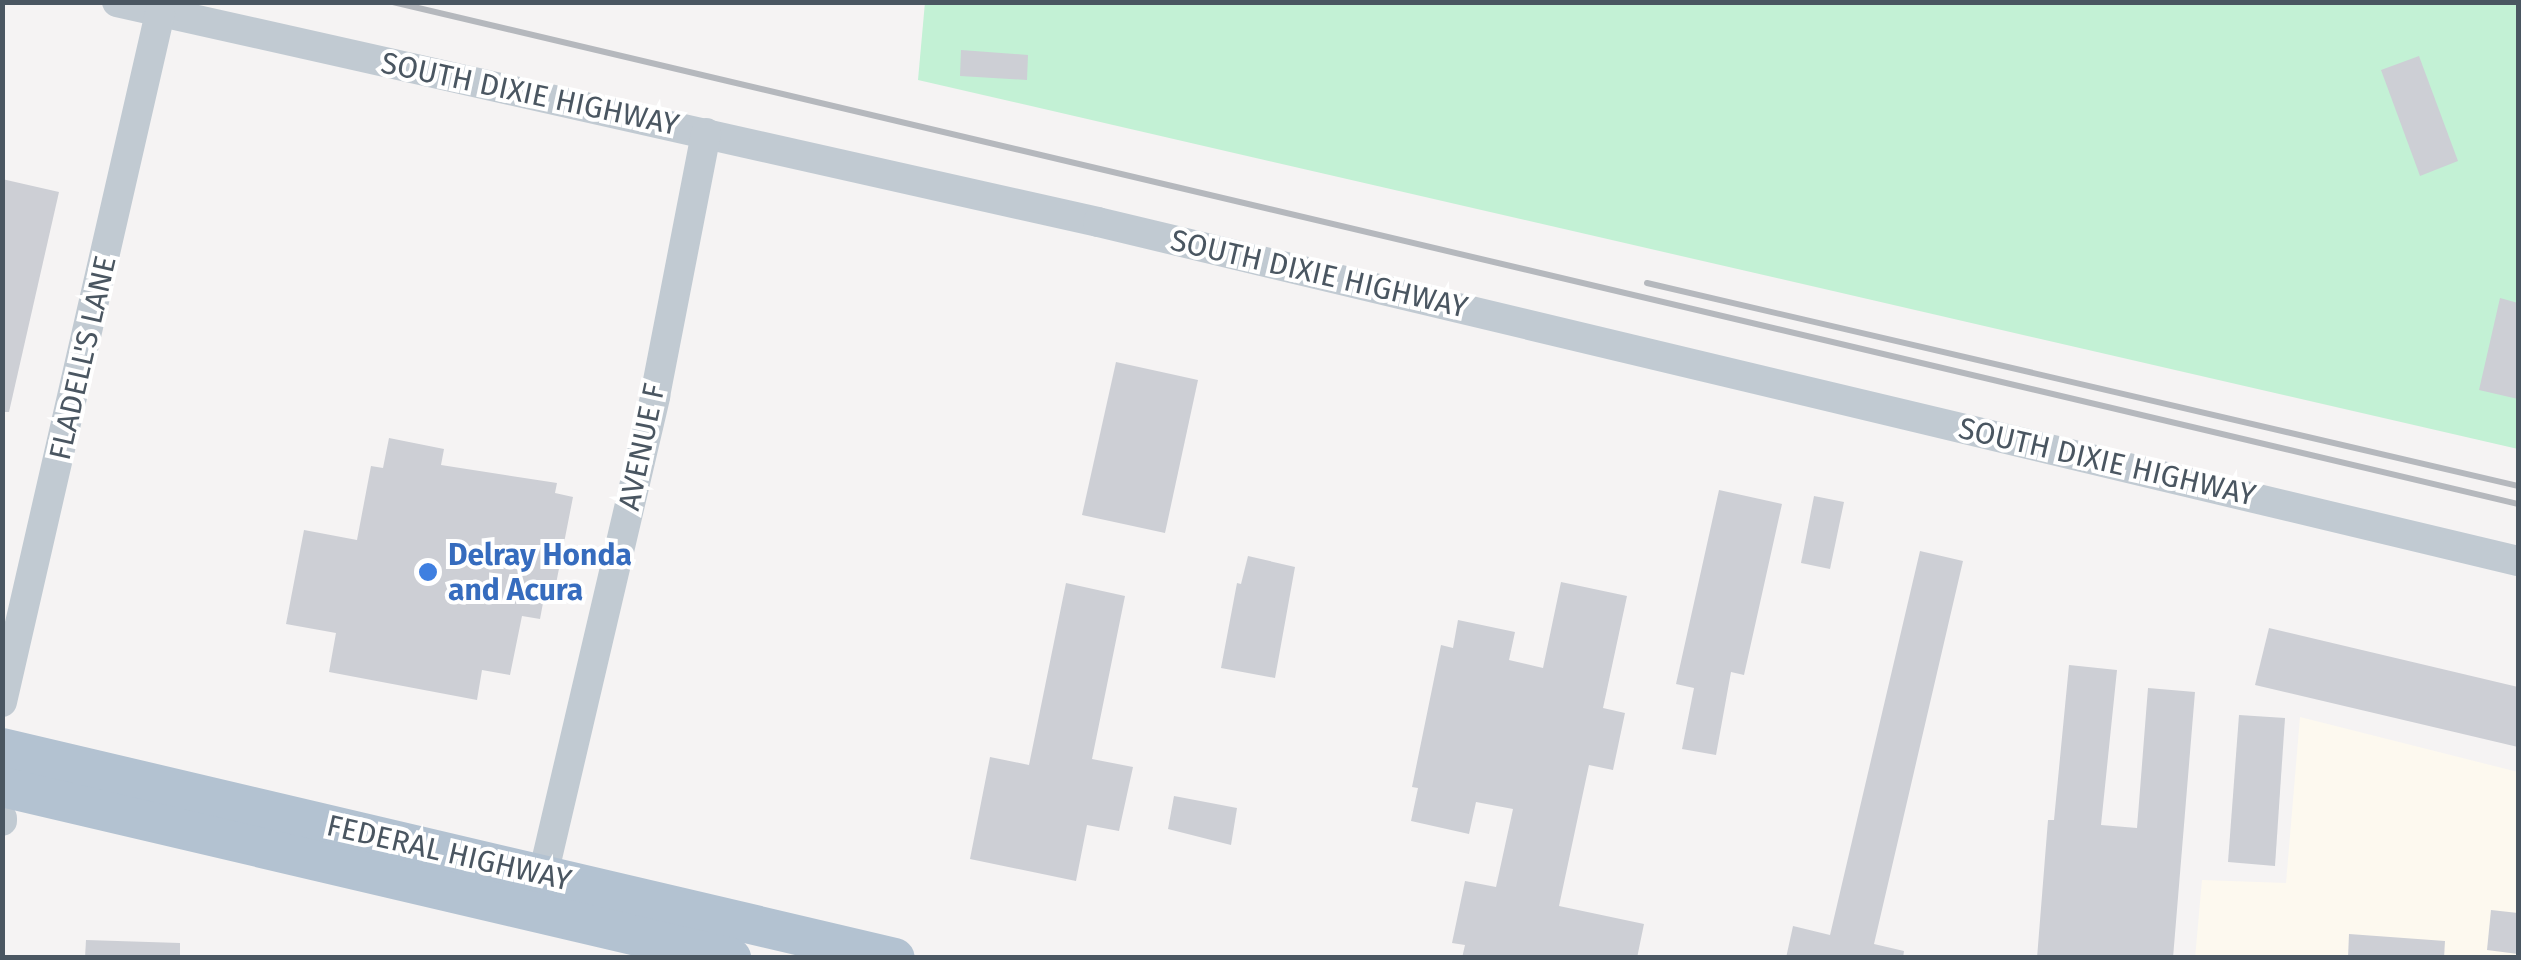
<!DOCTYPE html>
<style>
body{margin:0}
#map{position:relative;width:2521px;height:960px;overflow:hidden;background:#f5f3f3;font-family:"Fira Sans",sans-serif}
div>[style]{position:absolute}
.commercial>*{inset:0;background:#fdf9ef}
.green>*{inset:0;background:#c3f1d5}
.building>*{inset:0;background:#cdcfd5}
.minor>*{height:30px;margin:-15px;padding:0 15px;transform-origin:15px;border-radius:15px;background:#c1cad2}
.major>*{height:40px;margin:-20px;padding:0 20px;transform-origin:20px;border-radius:20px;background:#b3c2d1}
.rail>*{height:6px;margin:-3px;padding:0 3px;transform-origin:3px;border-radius:3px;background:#b5b8bd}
.dots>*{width:28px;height:28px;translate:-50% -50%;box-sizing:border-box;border:5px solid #fff;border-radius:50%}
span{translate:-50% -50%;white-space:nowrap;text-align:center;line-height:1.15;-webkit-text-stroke:8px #fff;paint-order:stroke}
.street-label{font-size:30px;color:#4a5661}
.shop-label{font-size:30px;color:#366cbe;font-weight:700}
.left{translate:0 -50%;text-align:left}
.frame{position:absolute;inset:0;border:5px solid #4a5661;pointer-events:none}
</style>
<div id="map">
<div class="commercial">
<i style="clip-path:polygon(2300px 717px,2518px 772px,2518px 957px,2195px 958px,2202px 880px,2286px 883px)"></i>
</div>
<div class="green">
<i style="clip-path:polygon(925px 2px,2518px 3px,2518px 449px,918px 80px)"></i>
</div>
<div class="building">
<i style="clip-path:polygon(961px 50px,1028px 55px,1027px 80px,960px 76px)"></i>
<i style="clip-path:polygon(2419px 56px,2458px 161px,2420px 176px,2381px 70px)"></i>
<i style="clip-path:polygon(2px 179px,59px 192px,9px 412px,2px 412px)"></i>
<i style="clip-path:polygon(2500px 298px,2518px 303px,2518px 399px,2479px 390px)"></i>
<i style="clip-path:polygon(1116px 362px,1198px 380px,1165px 533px,1082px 515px)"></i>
<i style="clip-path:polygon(389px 438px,444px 449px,441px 465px,557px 483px,555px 493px,573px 497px,555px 589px,546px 587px,540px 619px,522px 616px,510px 675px,482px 670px,477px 700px,329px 672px,336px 633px,286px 624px,304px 530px,357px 540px,371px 466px,383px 468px)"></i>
<i style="clip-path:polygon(1719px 490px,1782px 504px,1744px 675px,1731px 672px,1716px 755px,1682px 749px,1694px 688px,1676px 684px)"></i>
<i style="clip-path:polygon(1814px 496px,1844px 502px,1830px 569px,1801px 563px)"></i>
<i style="clip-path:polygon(1920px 551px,1963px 561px,1874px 944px,1904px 951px,1903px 958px,1786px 958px,1793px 926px,1830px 935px)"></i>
<i style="clip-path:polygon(1248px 556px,1295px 567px,1275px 678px,1221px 668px,1237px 583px,1241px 584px)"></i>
<i style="clip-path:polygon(1561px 582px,1627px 596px,1603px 708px,1625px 713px,1613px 770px,1589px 765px,1559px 906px,1644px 924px,1637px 958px,1462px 958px,1465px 945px,1452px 943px,1465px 881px,1496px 887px,1513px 809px,1476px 802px,1469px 834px,1411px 821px,1418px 788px,1412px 787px,1441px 645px,1453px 648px,1458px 620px,1515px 632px,1509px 660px,1543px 668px)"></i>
<i style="clip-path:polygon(1066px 583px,1125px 596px,1092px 759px,1133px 767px,1119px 831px,1087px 825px,1076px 881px,970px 859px,990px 757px,1029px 765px)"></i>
<i style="clip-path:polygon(2269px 628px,2518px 687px,2518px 747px,2255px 685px)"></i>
<i style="clip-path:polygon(2069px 665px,2117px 670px,2101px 825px,2137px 828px,2148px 688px,2195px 692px,2173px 958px,2037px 958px,2048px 820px,2054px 820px)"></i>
<i style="clip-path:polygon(2239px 715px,2285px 718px,2275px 866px,2228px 862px)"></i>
<i style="clip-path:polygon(1174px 796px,1237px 808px,1231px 845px,1168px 829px)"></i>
<i style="clip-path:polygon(2491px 910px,2518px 913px,2518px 954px,2487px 950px)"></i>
<i style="clip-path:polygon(2349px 934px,2445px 941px,2444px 958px,2348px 958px)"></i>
<i style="clip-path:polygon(86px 940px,180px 943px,180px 958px,85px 958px)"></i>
</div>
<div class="minor">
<i style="left:117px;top:2px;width:1005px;rotate:12.64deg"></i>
<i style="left:1098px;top:222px;width:1460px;rotate:13.43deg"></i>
<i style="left:2px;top:702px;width:707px;rotate:-77.08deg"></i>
<i style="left:2px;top:818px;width:3px;rotate:90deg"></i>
<i style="left:543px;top:875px;width:492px;rotate:-76.8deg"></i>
<i style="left:655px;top:396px;width:268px;rotate:-79deg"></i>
</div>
<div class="major">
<i style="left:2px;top:748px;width:917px;rotate:13.23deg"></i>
<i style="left:2px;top:787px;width:749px;rotate:13.2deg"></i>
</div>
<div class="rail">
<i style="left:393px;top:2px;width:2183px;rotate:13.29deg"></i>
<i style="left:1647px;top:283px;width:894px;rotate:13.12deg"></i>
</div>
<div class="dots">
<i style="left:428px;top:572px;background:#3f7fe0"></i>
</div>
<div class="street-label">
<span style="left:530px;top:94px;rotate:12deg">SOUTH DIXIE HIGHWAY</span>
<span style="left:1319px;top:274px;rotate:13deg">SOUTH DIXIE HIGHWAY</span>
<span style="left:83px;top:358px;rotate:-77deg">FLADELL'S LANE</span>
<span style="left:642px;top:447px;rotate:-78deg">AVENUE F</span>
<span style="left:2107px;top:462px;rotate:13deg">SOUTH DIXIE HIGHWAY</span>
<span style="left:449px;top:853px;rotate:13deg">FEDERAL HIGHWAY</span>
</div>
<div class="shop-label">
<span class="left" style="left:448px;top:572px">Delray Honda<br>and Acura</span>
</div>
<div class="frame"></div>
</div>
